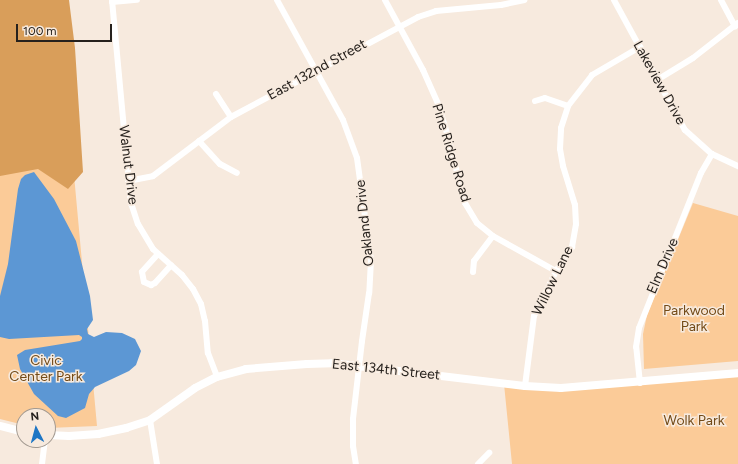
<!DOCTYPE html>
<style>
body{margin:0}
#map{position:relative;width:738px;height:464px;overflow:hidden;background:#f7eade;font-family:Figtree,sans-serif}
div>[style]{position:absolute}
.green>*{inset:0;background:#fbcb98}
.forest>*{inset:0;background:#d99e5a}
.water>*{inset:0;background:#5c97d4}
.street>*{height:6px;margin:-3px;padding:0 3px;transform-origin:3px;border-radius:3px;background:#fff}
.secondary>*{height:8px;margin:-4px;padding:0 4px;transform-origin:4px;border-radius:4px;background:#fff}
span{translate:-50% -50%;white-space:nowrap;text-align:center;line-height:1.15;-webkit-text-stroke:3px #f7eade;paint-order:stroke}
.street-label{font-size:14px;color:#26211d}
.park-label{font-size:14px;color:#734b18}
.north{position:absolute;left:16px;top:408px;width:40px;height:40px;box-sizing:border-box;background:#f7eade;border:1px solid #a39a91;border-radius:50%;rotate:354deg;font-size:11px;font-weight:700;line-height:16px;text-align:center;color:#26211d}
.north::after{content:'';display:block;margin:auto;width:14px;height:18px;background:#1f76c4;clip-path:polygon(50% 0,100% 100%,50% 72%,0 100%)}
.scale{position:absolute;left:16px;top:24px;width:96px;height:18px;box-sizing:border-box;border:2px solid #26211d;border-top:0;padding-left:5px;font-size:12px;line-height:14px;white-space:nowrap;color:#26211d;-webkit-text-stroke:3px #f7eade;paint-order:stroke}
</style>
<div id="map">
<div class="green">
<i style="clip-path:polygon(0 0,58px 0,97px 426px,48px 428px,48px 416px,24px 416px,24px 425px,0 419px)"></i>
<i style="clip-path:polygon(693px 203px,738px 216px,738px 361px,644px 369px,643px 334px,647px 315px)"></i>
<i style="clip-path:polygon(738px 373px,738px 464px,512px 464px,504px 384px,561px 388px)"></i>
</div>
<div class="forest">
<i style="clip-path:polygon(0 0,69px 0,75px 48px,83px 172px,68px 189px,38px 169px,0 176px)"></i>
</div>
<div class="water">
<i style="clip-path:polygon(34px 172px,54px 199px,76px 241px,90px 296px,93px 320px,87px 329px,88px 334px,94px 337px,106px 332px,122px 333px,135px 339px,141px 351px,136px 365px,129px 371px,95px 387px,89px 394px,85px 408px,66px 418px,58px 416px,34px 394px,20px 369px,17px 355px,25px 350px,80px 341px,82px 339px,82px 337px,79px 335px,9px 339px,0 337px,0 296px,8px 264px,18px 189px,21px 179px,25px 175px)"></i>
</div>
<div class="street">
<i style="left:112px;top:0;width:204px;rotate:84.7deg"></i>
<i style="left:131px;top:203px;width:22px;rotate:72deg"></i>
<i style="left:138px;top:224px;width:29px;rotate:59deg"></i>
<i style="left:153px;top:249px;width:39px;rotate:42deg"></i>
<i style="left:182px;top:275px;width:18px;rotate:52deg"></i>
<i style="left:193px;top:289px;width:17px;rotate:62deg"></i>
<i style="left:201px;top:304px;width:17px;rotate:77deg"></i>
<i style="left:205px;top:321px;width:32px;rotate:85deg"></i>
<i style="left:208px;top:353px;width:26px;rotate:69deg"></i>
<i style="left:277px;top:0;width:137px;rotate:61.2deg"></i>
<i style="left:343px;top:120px;width:40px;rotate:69.8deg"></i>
<i style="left:357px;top:158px;width:103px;rotate:82.2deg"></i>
<i style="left:371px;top:260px;width:33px;rotate:93deg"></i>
<i style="left:369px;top:293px;width:49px;rotate:98.3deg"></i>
<i style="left:362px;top:341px;width:79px;rotate:96.6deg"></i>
<i style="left:353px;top:419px;width:27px;rotate:90deg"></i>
<i style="left:353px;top:446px;width:18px;rotate:81deg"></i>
<i style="left:385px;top:0;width:80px;rotate:61.5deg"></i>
<i style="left:423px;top:70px;width:37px;rotate:66deg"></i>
<i style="left:438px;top:104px;width:30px;rotate:73deg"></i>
<i style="left:447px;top:133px;width:72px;rotate:75.6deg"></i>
<i style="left:465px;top:203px;width:23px;rotate:59deg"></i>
<i style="left:477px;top:223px;width:21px;rotate:39deg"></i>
<i style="left:493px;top:236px;width:72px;rotate:29.1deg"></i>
<i style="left:614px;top:0;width:148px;rotate:61.4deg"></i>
<i style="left:685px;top:130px;width:36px;rotate:42deg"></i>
<i style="left:712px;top:154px;width:29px;rotate:25deg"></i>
<i style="left:721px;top:0;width:30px;rotate:62deg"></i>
<i style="left:112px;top:2px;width:25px;rotate:-5deg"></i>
<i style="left:657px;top:80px;width:42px;rotate:-31.4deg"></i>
<i style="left:693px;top:58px;width:57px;rotate:-37.9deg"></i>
<i style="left:216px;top:94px;width:27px;rotate:57deg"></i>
<i style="left:535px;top:101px;width:10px;rotate:-17deg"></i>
<i style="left:545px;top:98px;width:24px;rotate:19deg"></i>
<i style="left:199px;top:141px;width:31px;rotate:48deg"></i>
<i style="left:220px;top:164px;width:19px;rotate:28deg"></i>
<i style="left:128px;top:181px;width:25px;rotate:-11deg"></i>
<i style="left:153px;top:176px;width:98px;rotate:-37.1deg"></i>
<i style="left:231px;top:117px;width:212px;rotate:-28.1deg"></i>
<i style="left:418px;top:17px;width:19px;rotate:-18deg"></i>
<i style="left:436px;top:11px;width:65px;rotate:-5.3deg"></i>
<i style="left:501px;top:5px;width:24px;rotate:-12deg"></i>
<i style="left:158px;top:254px;width:24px;rotate:132deg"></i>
<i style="left:142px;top:272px;width:10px;rotate:79deg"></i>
<i style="left:144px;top:282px;width:8px;rotate:23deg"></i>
<i style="left:151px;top:285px;width:4px;rotate:-27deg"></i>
<i style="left:155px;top:283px;width:24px;rotate:-48deg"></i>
<i style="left:473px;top:272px;width:11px;rotate:-85deg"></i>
<i style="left:474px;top:261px;width:31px;rotate:-53deg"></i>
<i style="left:640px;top:383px;width:36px;rotate:-96deg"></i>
<i style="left:636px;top:347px;width:19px;rotate:-81deg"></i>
<i style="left:639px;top:328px;width:167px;rotate:-68.2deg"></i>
<i style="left:701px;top:173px;width:22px;rotate:-60deg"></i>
<i style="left:525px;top:386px;width:71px;rotate:-82.7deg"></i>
<i style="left:534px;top:316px;width:50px;rotate:-63.9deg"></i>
<i style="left:556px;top:271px;width:29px;rotate:-56deg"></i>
<i style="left:572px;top:247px;width:23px;rotate:-80deg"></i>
<i style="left:576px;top:224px;width:19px;rotate:-93deg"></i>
<i style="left:575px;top:205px;width:41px;rotate:-107.1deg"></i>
<i style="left:563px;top:166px;width:17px;rotate:-100deg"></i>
<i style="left:560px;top:149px;width:21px;rotate:-87deg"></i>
<i style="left:561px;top:128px;width:23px;rotate:-72deg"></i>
<i style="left:568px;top:106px;width:39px;rotate:-52deg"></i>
<i style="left:592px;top:75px;width:56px;rotate:-30.3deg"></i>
<i style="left:150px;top:420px;width:45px;rotate:81deg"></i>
<i style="left:42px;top:464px;width:24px;rotate:-83deg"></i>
<i style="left:478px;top:464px;width:16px;rotate:-45deg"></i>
</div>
<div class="secondary">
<i style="left:0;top:426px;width:25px;rotate:14deg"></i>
<i style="left:48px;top:435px;width:21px;rotate:3deg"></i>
<i style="left:69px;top:436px;width:29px;rotate:-4deg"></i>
<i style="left:98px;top:434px;width:29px;rotate:-12deg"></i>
<i style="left:126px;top:428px;width:25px;rotate:-18deg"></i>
<i style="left:150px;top:420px;width:55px;rotate:-35.4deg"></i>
<i style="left:195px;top:388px;width:25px;rotate:-27deg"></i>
<i style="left:217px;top:377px;width:30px;rotate:-15deg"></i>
<i style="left:246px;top:369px;width:61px;rotate:-4.7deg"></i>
<i style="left:307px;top:364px;width:25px;rotate:-2deg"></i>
<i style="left:332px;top:363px;width:194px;rotate:6.8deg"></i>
<i style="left:525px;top:386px;width:36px;rotate:3deg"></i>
<i style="left:561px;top:388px;width:178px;rotate:-4.8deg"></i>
</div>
<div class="street-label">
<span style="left:317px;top:70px;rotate:-29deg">East 132nd Street</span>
<span style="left:659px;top:83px;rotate:61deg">Lakeview Drive</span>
<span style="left:451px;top:153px;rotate:73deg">Pine Ridge Road</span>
<span style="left:128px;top:165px;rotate:83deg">Walnut Drive</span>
<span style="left:365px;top:223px;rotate:-96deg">Oakland Drive</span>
<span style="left:663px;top:266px;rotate:-67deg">Elm Drive</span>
<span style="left:553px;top:281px;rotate:-64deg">Willow Lane</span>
<span style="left:386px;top:370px;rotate:6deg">East 134th Street</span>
</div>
<div class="park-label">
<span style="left:694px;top:319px">Parkwood<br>Park</span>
<span style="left:46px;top:369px">Civic<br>Center Park</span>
<span style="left:694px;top:421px">Wolk Park</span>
</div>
<div class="north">N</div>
<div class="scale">100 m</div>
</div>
